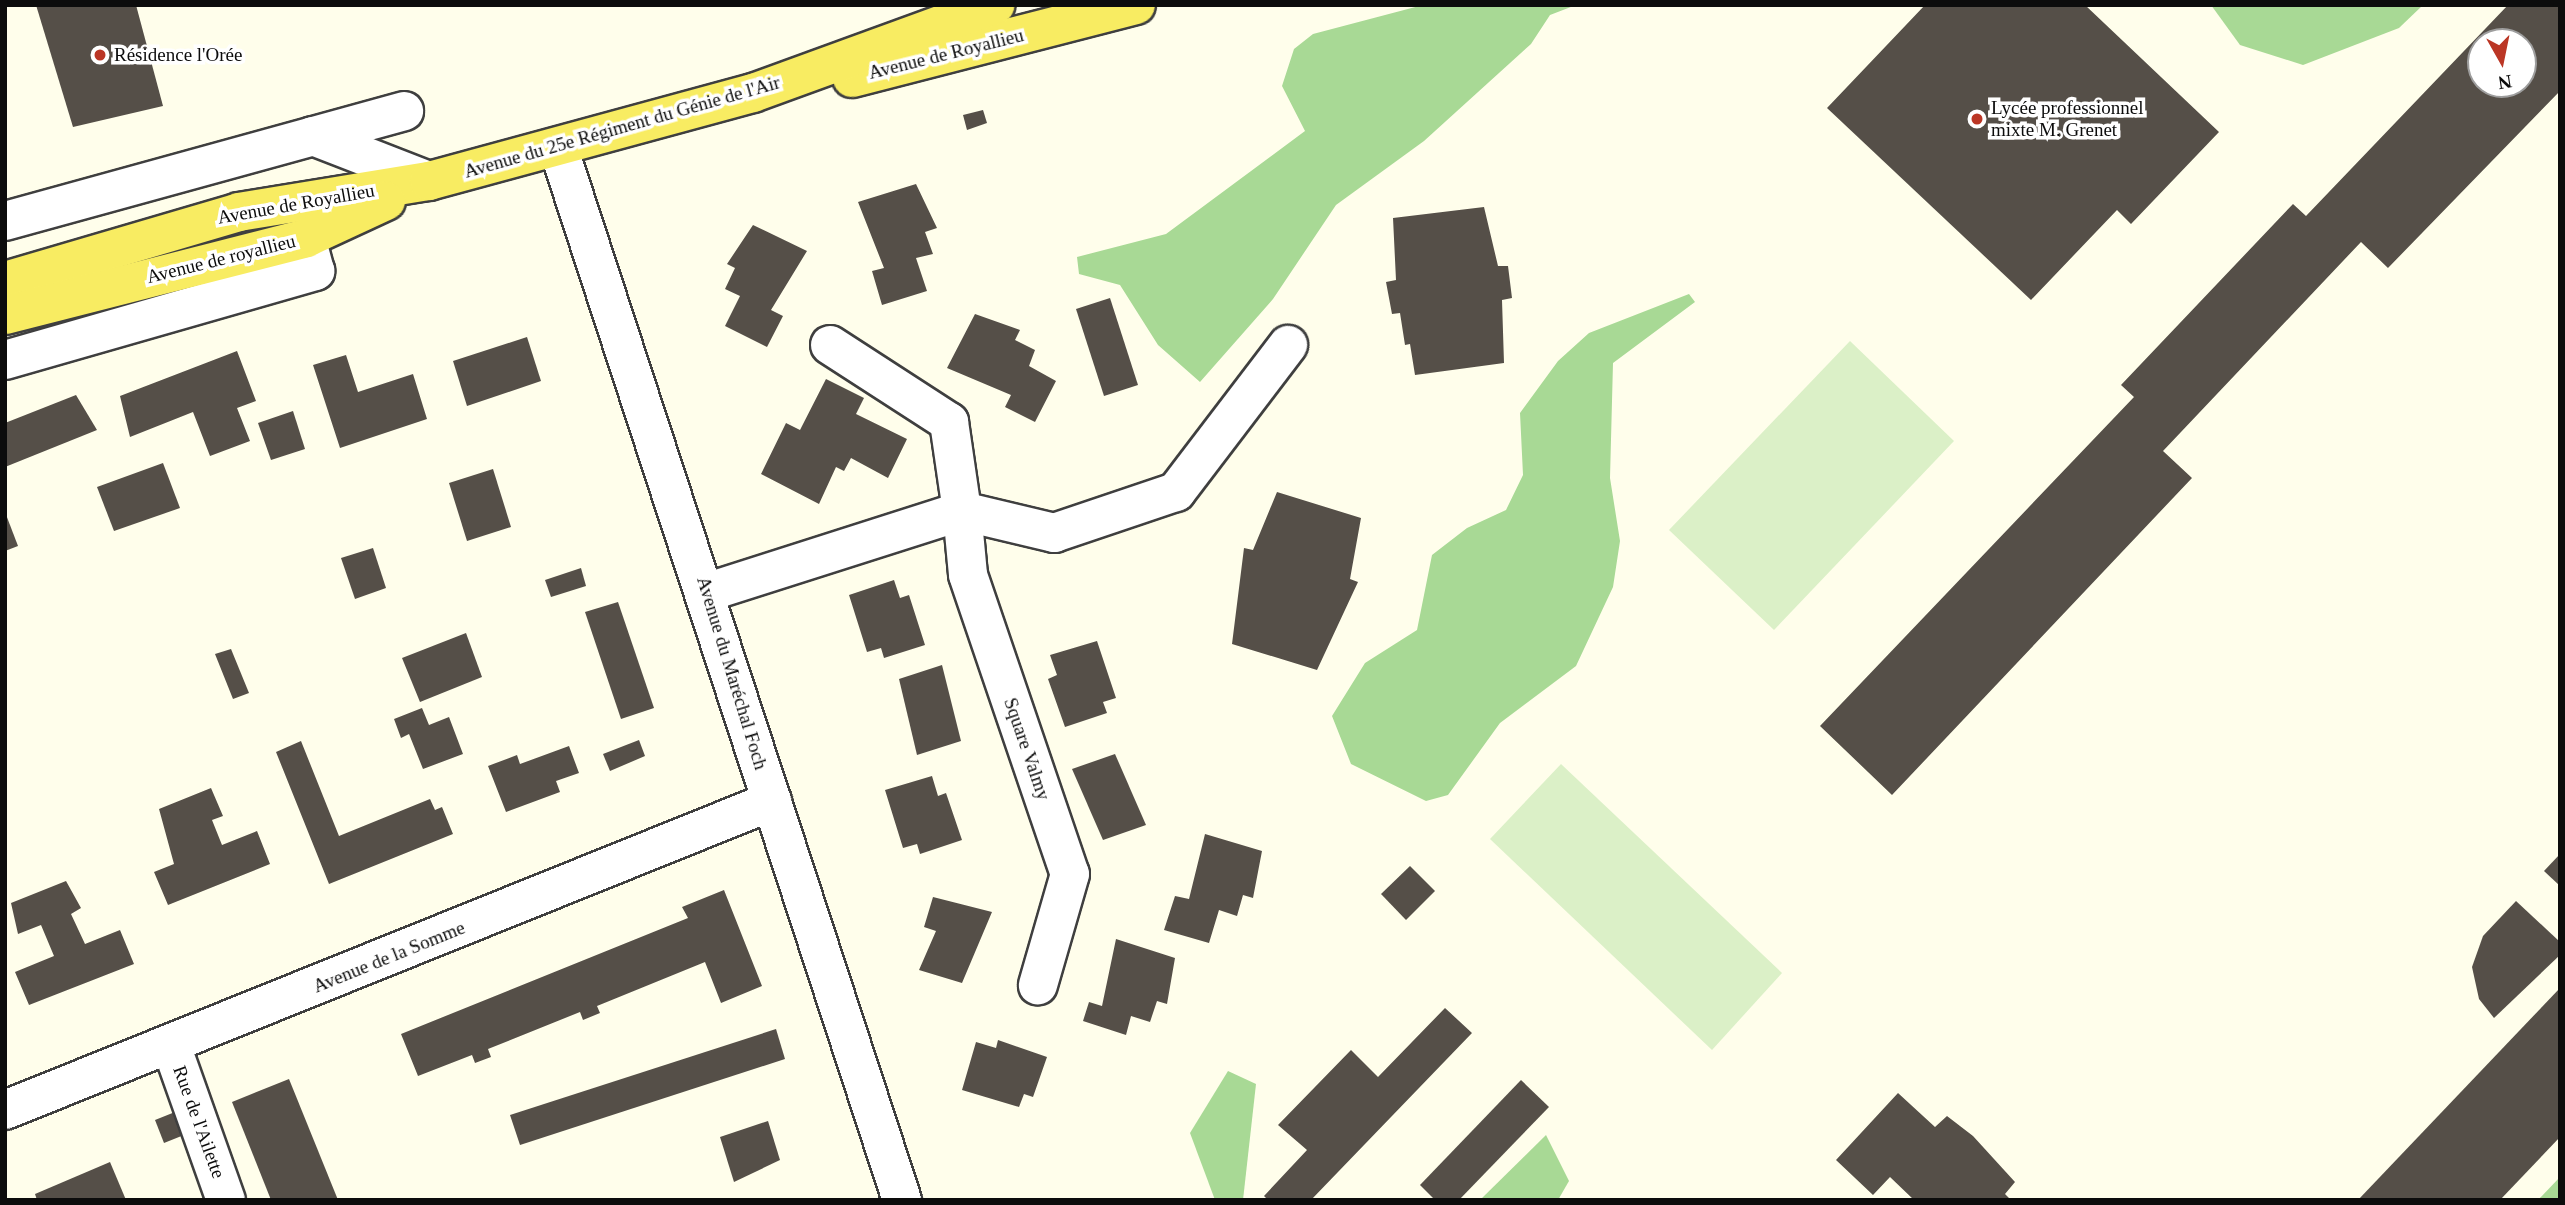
<!DOCTYPE html>
<meta charset="utf-8">
<style>
body{margin:0}
#map{position:relative;width:2565px;height:1205px;overflow:hidden;background:#fffeeb;font-family:Georgia,serif}
div>[style]{position:absolute}
.forest>*{inset:0;background:#a8d995}
.pitch>*{inset:0;background:#dbf0c7}
.building>*{inset:0;background:#554f48}
.roads{filter:drop-shadow(2px 0 #3f3f3f) drop-shadow(-2px 0 #3f3f3f) drop-shadow(0 2px #3f3f3f) drop-shadow(0 -2px #3f3f3f)}
.minor>*{height:38px;margin:-19px;padding:0 19px;transform-origin:19px;border-radius:19px;background:#fff}
.major>*{height:38px;margin:-19px;padding:0 19px;transform-origin:19px;border-radius:19px;background:#f8ec62}
.dots>*{width:19px;height:19px;translate:-50% -50%;box-sizing:border-box;border:4px solid #fff;border-radius:50%}
span{translate:-50% -50%;white-space:nowrap;text-align:center;line-height:1.15;-webkit-text-stroke:7px #fff;paint-order:stroke}
.street-label{font-size:19px;color:#0c0c0c}
.poi-label{font-size:19px;color:#0c0c0c}
.left{translate:0 -50%;text-align:left}
.frame{position:absolute;inset:0;border:7px solid #0c0c0c;pointer-events:none}
.north{position:absolute;left:2467px;top:28px;width:70px;height:70px;box-sizing:border-box;background:#fff;border:2px solid #9e9e9e;border-radius:50%;rotate:171deg;font-size:19px;font-weight:700;line-height:28px;text-align:center;color:#0c0c0c}
.north::after{content:'';display:block;margin:auto;width:24px;height:32px;background:#bb3625;clip-path:polygon(50% 0,100% 100%,50% 72%,0 100%)}
</style>
<div id="map">
<div class="forest">
<i style="clip-path:polygon(1423px 5px,1576px 5px,1550px 15px,1531px 44px,1424px 141px,1336px 205px,1273px 299px,1200px 382px,1158px 345px,1120px 285px,1079px 274px,1077px 257px,1166px 234px,1305px 131px,1282px 86px,1294px 49px,1313px 34px)"></i>
<i style="clip-path:polygon(2211px 5px,2423px 5px,2399px 28px,2303px 65px,2240px 45px)"></i>
<i style="clip-path:polygon(1689px 294px,1695px 302px,1613px 363px,1610px 478px,1620px 541px,1613px 587px,1576px 666px,1500px 723px,1448px 795px,1426px 801px,1351px 764px,1332px 716px,1365px 663px,1417px 630px,1432px 555px,1467px 528px,1506px 510px,1523px 475px,1520px 413px,1558px 361px,1589px 333px)"></i>
<i style="clip-path:polygon(1228px 1071px,1256px 1084px,1243px 1200px,1215px 1200px,1190px 1133px)"></i>
<i style="clip-path:polygon(1546px 1135px,1569px 1181px,1558px 1200px,1480px 1200px)"></i>
<i style="clip-path:polygon(2560px 1177px,2560px 1200px,2538px 1200px)"></i>
</div>
<div class="pitch">
<i style="clip-path:polygon(1850px 341px,1954px 441px,1774px 630px,1669px 530px)"></i>
<i style="clip-path:polygon(1561px 764px,1782px 973px,1712px 1050px,1490px 839px)"></i>
</div>
<div class="building">
<i style="clip-path:polygon(36px 5px,136px 5px,163px 106px,73px 127px)"></i>
<i style="clip-path:polygon(1925px 5px,2085px 5px,2219px 132px,2131px 224px,2117px 210px,2031px 300px,1827px 108px)"></i>
<i style="clip-path:polygon(evenodd,2508px 5px,2560px 5px,2560px 91px,2388px 268px,2361px 242px,2163px 451px,2192px 478px,1892px 795px,1820px 726px,2134px 397px,2121px 385px,2293px 204px,2306px 216px,2508px 5px,2481px 42px,2523px 42px,2523px 84px,2481px 84px,2481px 42px)"></i>
<i style="clip-path:polygon(983px 110px,987px 123px,967px 130px,963px 115px)"></i>
<i style="clip-path:polygon(916px 184px,937px 228px,925px 232px,933px 254px,916px 258px,927px 291px,882px 305px,872px 271px,884px 268px,858px 202px)"></i>
<i style="clip-path:polygon(1484px 207px,1498px 266px,1508px 266px,1512px 298px,1502px 300px,1504px 363px,1415px 375px,1410px 344px,1405px 345px,1400px 313px,1392px 314px,1386px 282px,1396px 280px,1393px 218px)"></i>
<i style="clip-path:polygon(753px 225px,807px 251px,771px 310px,783px 316px,767px 347px,725px 326px,740px 296px,725px 289px,735px 268px,727px 264px)"></i>
<i style="clip-path:polygon(1110px 298px,1138px 385px,1104px 396px,1076px 309px)"></i>
<i style="clip-path:polygon(975px 314px,1020px 330px,1015px 340px,1035px 350px,1029px 366px,1056px 381px,1035px 422px,1005px 407px,1011px 395px,947px 368px)"></i>
<i style="clip-path:polygon(527px 337px,541px 381px,467px 406px,453px 361px)"></i>
<i style="clip-path:polygon(237px 351px,256px 401px,237px 408px,250px 441px,210px 456px,193px 412px,130px 437px,120px 396px)"></i>
<i style="clip-path:polygon(346px 355px,358px 392px,413px 374px,427px 419px,340px 448px,313px 365px)"></i>
<i style="clip-path:polygon(826px 379px,864px 398px,856px 414px,907px 439px,888px 478px,851px 458px,844px 471px,836px 467px,819px 504px,761px 474px,786px 423px,800px 430px)"></i>
<i style="clip-path:polygon(76px 395px,97px 430px,5px 467px,5px 423px)"></i>
<i style="clip-path:polygon(293px 411px,305px 449px,271px 460px,258px 423px)"></i>
<i style="clip-path:polygon(163px 463px,180px 508px,114px 531px,97px 487px)"></i>
<i style="clip-path:polygon(493px 469px,511px 527px,467px 541px,449px 483px)"></i>
<i style="clip-path:polygon(1277px 492px,1361px 518px,1350px 579px,1358px 582px,1317px 670px,1232px 644px,1244px 548px,1253px 550px)"></i>
<i style="clip-path:polygon(5px 512px,18px 546px,5px 551px)"></i>
<i style="clip-path:polygon(373px 548px,386px 588px,355px 599px,341px 558px)"></i>
<i style="clip-path:polygon(581px 568px,586px 586px,551px 597px,545px 580px)"></i>
<i style="clip-path:polygon(894px 580px,900px 598px,909px 595px,925px 645px,884px 658px,881px 648px,867px 652px,849px 595px)"></i>
<i style="clip-path:polygon(618px 602px,654px 708px,621px 719px,585px 612px)"></i>
<i style="clip-path:polygon(466px 633px,482px 677px,420px 702px,402px 658px)"></i>
<i style="clip-path:polygon(1097px 641px,1116px 698px,1103px 702px,1107px 713px,1065px 727px,1048px 679px,1057px 675px,1050px 655px)"></i>
<i style="clip-path:polygon(231px 649px,249px 693px,233px 699px,215px 654px)"></i>
<i style="clip-path:polygon(942px 665px,961px 741px,917px 755px,899px 679px)"></i>
<i style="clip-path:polygon(422px 708px,429px 725px,449px 717px,463px 754px,423px 769px,409px 734px,401px 738px,394px 719px)"></i>
<i style="clip-path:polygon(639px 740px,645px 756px,610px 771px,603px 754px)"></i>
<i style="clip-path:polygon(301px 741px,339px 836px,430px 799px,435px 810px,442px 807px,453px 834px,329px 884px,276px 752px)"></i>
<i style="clip-path:polygon(569px 746px,579px 773px,556px 781px,560px 792px,506px 812px,488px 766px,517px 755px,520px 764px)"></i>
<i style="clip-path:polygon(1115px 754px,1146px 825px,1103px 840px,1072px 769px)"></i>
<i style="clip-path:polygon(932px 776px,938px 796px,946px 793px,962px 840px,920px 854px,917px 844px,903px 848px,885px 790px)"></i>
<i style="clip-path:polygon(211px 788px,223px 816px,212px 820px,222px 845px,257px 831px,270px 864px,168px 905px,154px 872px,174px 864px,159px 809px)"></i>
<i style="clip-path:polygon(1205px 834px,1262px 851px,1253px 898px,1243px 895px,1237px 916px,1219px 910px,1209px 943px,1164px 930px,1175px 896px,1189px 899px)"></i>
<i style="clip-path:polygon(2560px 854px,2560px 886px,2544px 871px)"></i>
<i style="clip-path:polygon(1410px 866px,1435px 891px,1406px 920px,1381px 894px)"></i>
<i style="clip-path:polygon(66px 881px,81px 908px,71px 914px,85px 944px,120px 930px,134px 964px,29px 1005px,15px 972px,54px 956px,41px 925px,18px 934px,11px 903px)"></i>
<i style="clip-path:polygon(724px 890px,762px 986px,721px 1003px,705px 962px,597px 1006px,600px 1013px,583px 1020px,580px 1012px,488px 1049px,491px 1057px,475px 1063px,472px 1055px,418px 1076px,401px 1034px,688px 918px,682px 907px)"></i>
<i style="clip-path:polygon(933px 897px,992px 912px,962px 983px,919px 970px,936px 931px,924px 927px)"></i>
<i style="clip-path:polygon(2516px 901px,2560px 942px,2560px 955px,2494px 1018px,2479px 999px,2472px 967px,2483px 936px)"></i>
<i style="clip-path:polygon(1116px 939px,1175px 958px,1167px 1004px,1157px 1001px,1150px 1022px,1131px 1016px,1126px 1035px,1083px 1021px,1089px 1002px,1102px 1006px)"></i>
<i style="clip-path:polygon(2560px 988px,2560px 1137px,2500px 1200px,2358px 1200px)"></i>
<i style="clip-path:polygon(1445px 1008px,1472px 1033px,1311px 1200px,1268px 1200px,1264px 1196px,1307px 1150px,1278px 1125px,1351px 1050px,1378px 1077px)"></i>
<i style="clip-path:polygon(776px 1029px,785px 1059px,520px 1145px,510px 1115px)"></i>
<i style="clip-path:polygon(998px 1040px,1047px 1057px,1033px 1097px,1024px 1094px,1019px 1107px,962px 1090px,976px 1042px,996px 1048px)"></i>
<i style="clip-path:polygon(289px 1079px,338px 1200px,271px 1200px,232px 1102px)"></i>
<i style="clip-path:polygon(1521px 1080px,1549px 1107px,1459px 1200px,1435px 1200px,1420px 1185px)"></i>
<i style="clip-path:polygon(1898px 1093px,1935px 1127px,1947px 1116px,1973px 1136px,2015px 1182px,2005px 1194px,2011px 1200px,1914px 1200px,1890px 1177px,1873px 1195px,1836px 1160px)"></i>
<i style="clip-path:polygon(175px 1112px,184px 1135px,164px 1143px,155px 1120px)"></i>
<i style="clip-path:polygon(768px 1121px,780px 1160px,734px 1182px,720px 1137px)"></i>
<i style="clip-path:polygon(110px 1162px,126px 1200px,37px 1200px,35px 1194px)"></i>
</div>
<div class="roads">
<div class="minor">
<i style="left:313px;top:136px;width:124px;rotate:21.2deg"></i>
<i style="left:558px;top:147px;width:1108px;rotate:71.91deg"></i>
<i style="left:5px;top:221px;width:414px;rotate:-15.4deg"></i>
<i style="left:830px;top:345px;width:142px;rotate:32.9deg"></i>
<i style="left:949px;top:422px;width:90px;rotate:81.7deg"></i>
<i style="left:962px;top:511px;width:95px;rotate:13.4deg"></i>
<i style="left:1054px;top:533px;width:129px;rotate:-18.6deg"></i>
<i style="left:1176px;top:492px;width:185px;rotate:-52.7deg"></i>
<i style="left:5px;top:360px;width:323px;rotate:-16deg"></i>
<i style="left:315px;top:271px;width:34px;rotate:-105deg"></i>
<i style="left:708px;top:592px;width:267px;rotate:-17.7deg"></i>
<i style="left:962px;top:511px;width:64px;rotate:84.6deg"></i>
<i style="left:968px;top:575px;width:316px;rotate:71.2deg"></i>
<i style="left:1070px;top:874px;width:116px;rotate:106.1deg"></i>
<i style="left:171px;top:1045px;width:164px;rotate:70.5deg"></i>
<i style="left:5px;top:1110px;width:827px;rotate:-21.94deg"></i>
</div>
<div class="major">
<i style="left:852px;top:78px;width:293px;rotate:-14.4deg"></i>
<i style="left:5px;top:281px;width:244px;rotate:-16.4deg"></i>
<i style="left:239px;top:212px;width:193px;rotate:-9.3deg"></i>
<i style="left:429px;top:181px;width:336px;rotate:-15.2deg"></i>
<i style="left:753px;top:93px;width:258px;rotate:-20deg"></i>
<i style="left:5px;top:315px;width:311px;rotate:-14.3deg"></i>
<i style="left:306px;top:238px;width:88px;rotate:-24.8deg"></i>
</div>
</div>
<div class="dots">
<i style="left:100px;top:55px;background:#bb3625"></i>
<i style="left:1977px;top:119px;background:#bb3625"></i>
</div>
<div class="street-label">
<span style="left:946px;top:54px;rotate:-14deg">Avenue de Royallieu</span>
<span style="left:622px;top:127px;rotate:-16deg">Avenue du 25e Régiment du Génie de l'Air</span>
<span style="left:296px;top:204px;rotate:-10deg">Avenue de Royallieu</span>
<span style="left:221px;top:259px;rotate:-14deg">Avenue de royallieu</span>
<span style="left:732px;top:673px;rotate:73deg">Avenue du Maréchal Foch</span>
<span style="left:1027px;top:749px;rotate:71deg">Square Valmy</span>
<span style="left:389px;top:957px;rotate:-22deg">Avenue de la Somme</span>
<span style="left:199px;top:1122px;rotate:70deg">Rue de l'Ailette</span>
</div>
<div class="poi-label">
<span class="left" style="left:114px;top:55px">Résidence l'Orée</span>
<span class="left" style="left:1991px;top:119px">Lycée professionnel<br>mixte M. Grenet</span>
</div>
<div class="frame"></div>
<div class="north">N</div>
</div>
